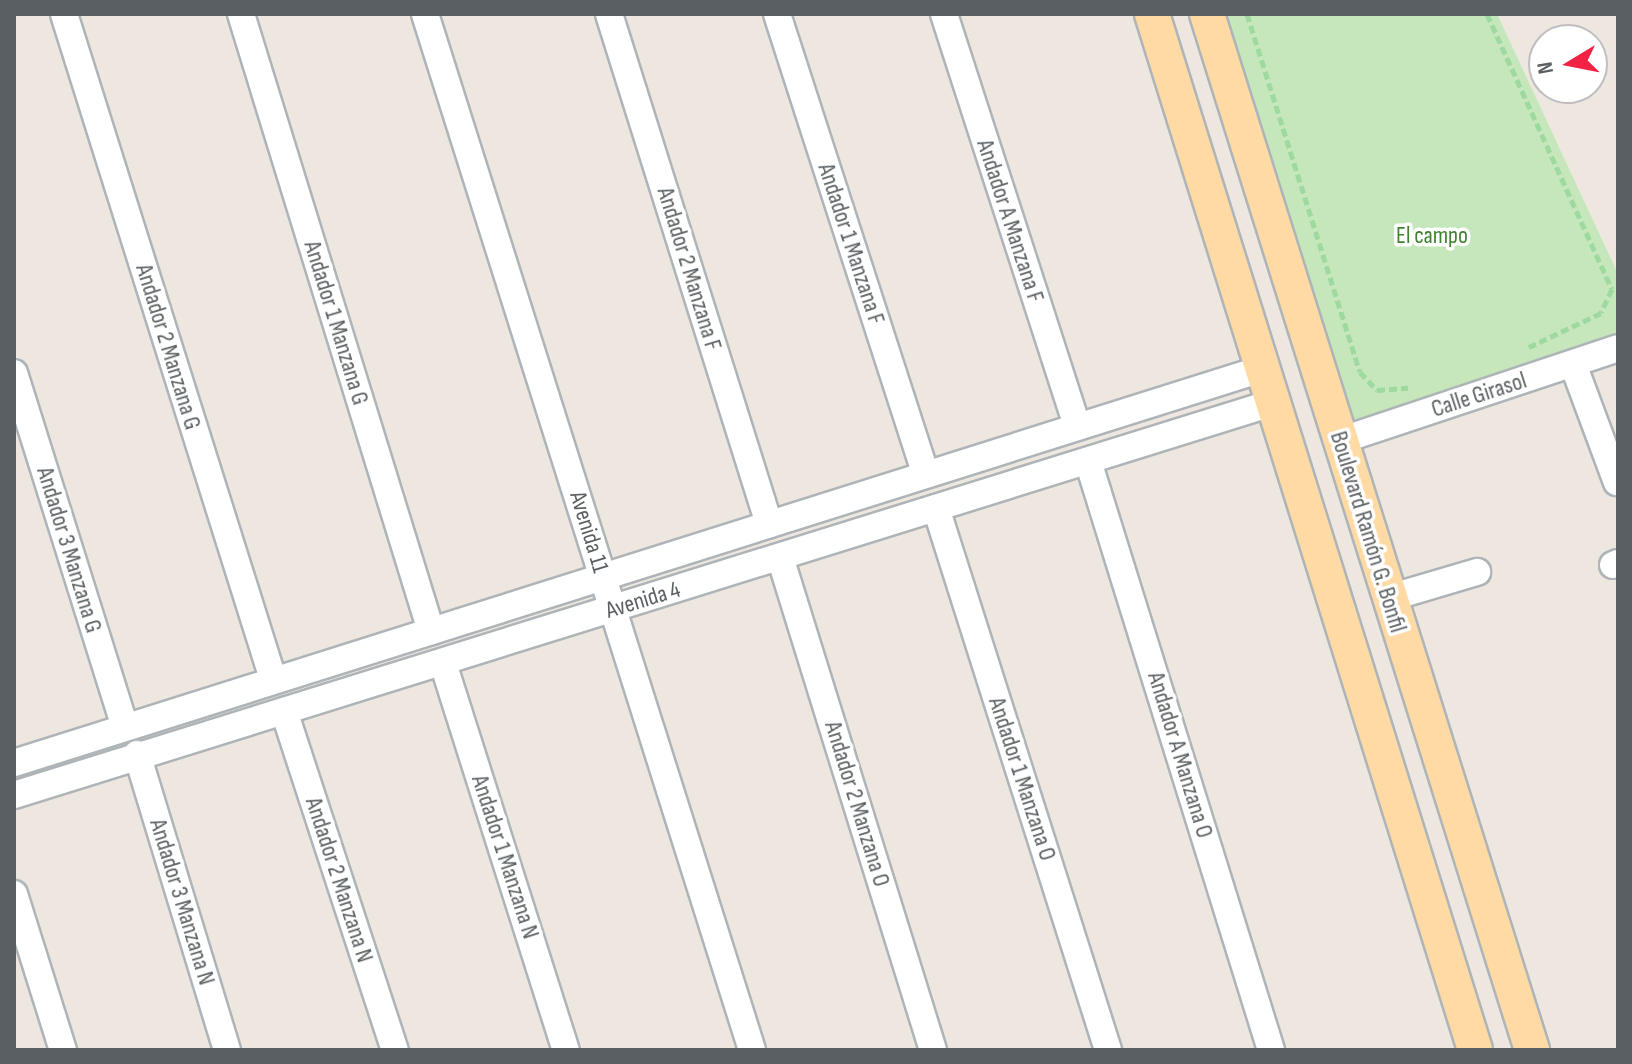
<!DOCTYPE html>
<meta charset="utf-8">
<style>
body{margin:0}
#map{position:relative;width:1632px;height:1064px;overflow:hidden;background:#ede7e0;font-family:"Sofia Sans Condensed",sans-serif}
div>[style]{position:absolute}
.green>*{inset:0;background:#c5e7bb}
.path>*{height:5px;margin-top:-2.5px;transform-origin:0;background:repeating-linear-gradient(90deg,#9ed99f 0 8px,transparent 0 12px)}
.roads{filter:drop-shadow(2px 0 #aeb4b7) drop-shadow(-2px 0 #aeb4b7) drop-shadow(0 2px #aeb4b7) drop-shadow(0 -2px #aeb4b7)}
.minor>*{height:26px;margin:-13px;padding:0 13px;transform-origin:13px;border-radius:13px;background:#fff}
.major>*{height:34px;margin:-17px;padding:0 17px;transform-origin:17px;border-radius:17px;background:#ffdaa4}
span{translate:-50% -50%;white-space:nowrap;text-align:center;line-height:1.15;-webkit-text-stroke:7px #fff;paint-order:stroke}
.street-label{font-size:24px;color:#595f62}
.park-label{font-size:24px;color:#40832f}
.frame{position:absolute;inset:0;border:16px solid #595f62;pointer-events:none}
.north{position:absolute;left:1528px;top:24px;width:80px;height:80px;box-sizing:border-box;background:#fff;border:2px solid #bdbfc0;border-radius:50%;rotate:260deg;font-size:22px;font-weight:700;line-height:32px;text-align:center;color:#595f62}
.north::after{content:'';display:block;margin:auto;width:28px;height:36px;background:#f12243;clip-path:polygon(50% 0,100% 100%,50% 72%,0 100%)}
</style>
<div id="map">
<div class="green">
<i style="clip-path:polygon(1202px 14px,1497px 14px,1618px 274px,1618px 339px,1334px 434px)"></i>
</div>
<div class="path">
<i style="left:1247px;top:14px;width:375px;rotate:72.5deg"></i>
<i style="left:1360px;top:372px;width:25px;rotate:47deg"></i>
<i style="left:1377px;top:390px;width:31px;rotate:-4deg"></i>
<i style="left:1487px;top:14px;width:302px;rotate:65.6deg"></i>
<i style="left:1612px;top:289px;width:26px;rotate:115deg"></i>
<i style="left:1601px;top:313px;width:82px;rotate:154.7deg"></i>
</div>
<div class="roads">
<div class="minor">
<i style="left:64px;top:14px;width:697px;rotate:72.55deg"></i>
<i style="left:241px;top:14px;width:646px;rotate:72.88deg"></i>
<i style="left:425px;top:14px;width:1086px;rotate:72.48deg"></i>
<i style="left:609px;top:14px;width:535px;rotate:72.58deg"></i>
<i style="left:777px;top:14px;width:484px;rotate:72.1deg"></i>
<i style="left:944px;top:14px;width:434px;rotate:72.1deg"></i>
<i style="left:1573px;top:364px;width:126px;rotate:69.6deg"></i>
<i style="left:14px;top:373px;width:371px;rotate:72.6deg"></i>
<i style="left:1339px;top:441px;width:294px;rotate:-18.4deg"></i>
<i style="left:1088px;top:461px;width:617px;rotate:72.74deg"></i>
<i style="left:936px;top:508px;width:569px;rotate:72.39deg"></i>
<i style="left:780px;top:557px;width:516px;rotate:72.76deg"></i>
<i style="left:1613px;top:565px;width:5px;rotate:-22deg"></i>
<i style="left:1389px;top:598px;width:92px;rotate:-16.5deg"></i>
<i style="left:443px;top:663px;width:406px;rotate:72.4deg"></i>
<i style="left:284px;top:711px;width:357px;rotate:71.9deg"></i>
<i style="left:137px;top:754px;width:309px;rotate:73.1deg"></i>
<i style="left:14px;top:763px;width:1308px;rotate:-17.53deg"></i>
<i style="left:14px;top:795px;width:1318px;rotate:-17.31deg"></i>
<i style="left:14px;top:894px;width:164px;rotate:72.6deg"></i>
</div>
<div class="major">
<i style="left:1152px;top:14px;width:1085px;rotate:72.68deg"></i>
<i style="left:1207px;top:14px;width:1086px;rotate:72.58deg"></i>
</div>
</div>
<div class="street-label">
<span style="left:1010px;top:221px;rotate:72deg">Andador A Manzana F</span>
<span style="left:851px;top:244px;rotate:72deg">Andador 1 Manzana F</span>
<span style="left:689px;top:269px;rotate:73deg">Andador 2 Manzana F</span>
<span style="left:336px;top:323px;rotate:73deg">Andador 1 Manzana G</span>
<span style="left:168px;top:347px;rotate:73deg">Andador 2 Manzana G</span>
<span style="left:1479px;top:395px;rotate:-18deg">Calle Girasol</span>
<span style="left:589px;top:532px;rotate:73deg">Avenida 11</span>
<span style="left:1368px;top:532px;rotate:73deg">Boulevard Ramón G. Bonfil</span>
<span style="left:69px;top:550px;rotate:73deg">Andador 3 Manzana G</span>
<span style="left:643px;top:600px;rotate:-17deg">Avenida 4</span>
<span style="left:1180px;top:755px;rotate:73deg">Andador A Manzana O</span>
<span style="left:1022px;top:779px;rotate:72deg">Andador 1 Manzana O</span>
<span style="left:857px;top:804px;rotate:73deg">Andador 2 Manzana O</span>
<span style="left:505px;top:857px;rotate:72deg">Andador 1 Manzana N</span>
<span style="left:339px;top:880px;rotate:72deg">Andador 2 Manzana N</span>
<span style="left:182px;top:902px;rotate:73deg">Andador 3 Manzana N</span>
</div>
<div class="park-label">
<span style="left:1432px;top:236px">El campo</span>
</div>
<div class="frame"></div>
<div class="north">N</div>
</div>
